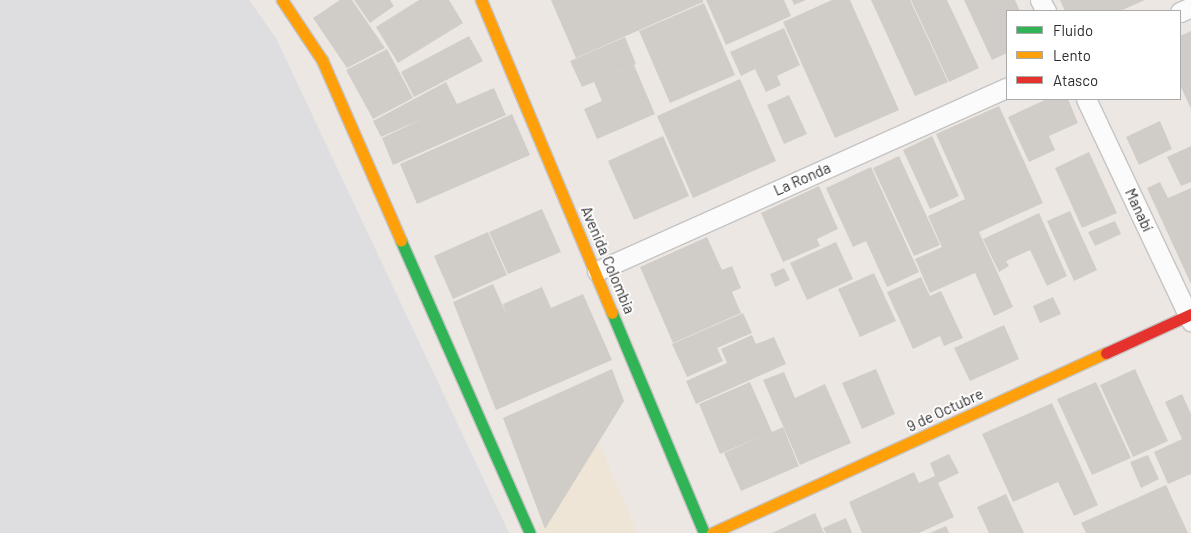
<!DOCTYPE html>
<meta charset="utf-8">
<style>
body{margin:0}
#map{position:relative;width:1191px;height:533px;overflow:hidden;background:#ece7e2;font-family:Barlow,sans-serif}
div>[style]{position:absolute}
.education>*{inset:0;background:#efe5d6}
.airport>*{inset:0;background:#dedee1}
.building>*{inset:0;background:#d0cdc9}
.roads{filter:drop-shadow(1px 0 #c5c4c4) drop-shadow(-1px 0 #c5c4c4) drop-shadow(0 1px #c5c4c4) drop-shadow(0 -1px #c5c4c4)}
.street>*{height:19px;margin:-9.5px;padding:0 9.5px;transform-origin:9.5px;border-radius:9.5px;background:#fcfbfb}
.fast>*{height:11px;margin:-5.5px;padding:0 5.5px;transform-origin:5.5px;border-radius:5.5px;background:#30b455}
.slow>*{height:11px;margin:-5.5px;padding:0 5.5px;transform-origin:5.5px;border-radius:5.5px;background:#ff9f0a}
.jam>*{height:11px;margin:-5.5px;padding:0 5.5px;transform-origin:5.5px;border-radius:5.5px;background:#e5322d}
span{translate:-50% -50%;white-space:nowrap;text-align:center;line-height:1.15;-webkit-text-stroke:4px #fff;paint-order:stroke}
.street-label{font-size:15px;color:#2d2d2d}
.legend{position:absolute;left:1006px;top:10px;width:175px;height:90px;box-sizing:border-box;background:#fff;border:1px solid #ababab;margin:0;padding:6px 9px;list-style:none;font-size:15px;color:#2d2d2d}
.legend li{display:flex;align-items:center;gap:10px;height:25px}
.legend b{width:25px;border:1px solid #ababab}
</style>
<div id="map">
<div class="education">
<i style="clip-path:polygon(595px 434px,637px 533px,537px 533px)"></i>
</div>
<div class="airport">
<i style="clip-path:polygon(0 0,249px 0,276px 38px,509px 533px,0 533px)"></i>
</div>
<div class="building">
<i style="clip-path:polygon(340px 0,352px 0,385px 48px,347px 68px,313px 18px)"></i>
<i style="clip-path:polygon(354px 0,390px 0,394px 6px,370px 23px)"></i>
<i style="clip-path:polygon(419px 0,449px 0,463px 23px,398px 63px,376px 27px)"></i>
<i style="clip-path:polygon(551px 0,703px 0,703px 2px,576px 58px)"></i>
<i style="clip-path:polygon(706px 0,784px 0,791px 16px,726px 45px)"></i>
<i style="clip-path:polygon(792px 0,806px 0,794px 5px)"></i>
<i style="clip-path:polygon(832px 0,850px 0,899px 110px,835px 138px,783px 22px)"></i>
<i style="clip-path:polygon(871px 0,910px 0,948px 82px,915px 96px)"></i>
<i style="clip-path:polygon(911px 0,947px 0,979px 68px,949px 82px)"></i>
<i style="clip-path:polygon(964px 0,1015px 0,1020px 11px,1007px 11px,1007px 53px,992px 60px)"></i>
<i style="clip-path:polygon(1060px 0,1145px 0,1120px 11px,1065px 11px)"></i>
<i style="clip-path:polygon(704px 3px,735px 75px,670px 103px,639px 31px)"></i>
<i style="clip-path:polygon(784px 28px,800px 65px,777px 76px,781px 85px,766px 92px,755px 69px,741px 76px,730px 52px)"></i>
<i style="clip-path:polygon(1191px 31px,1191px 109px,1180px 85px,1180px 36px)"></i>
<i style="clip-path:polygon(469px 36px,483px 61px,414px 97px,401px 72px)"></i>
<i style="clip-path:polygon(625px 37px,636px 64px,598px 80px,634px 65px,655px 114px,597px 139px,584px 109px,602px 101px,594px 82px,582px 87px,570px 61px)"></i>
<i style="clip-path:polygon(387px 49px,413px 98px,373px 119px,346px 70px)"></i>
<i style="clip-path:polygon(740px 79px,776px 161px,693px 198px,657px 116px)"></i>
<i style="clip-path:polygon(446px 82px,457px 104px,494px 88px,506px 115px,393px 165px,382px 138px,424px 118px,381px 137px,373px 121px)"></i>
<i style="clip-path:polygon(789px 95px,807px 134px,784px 144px,767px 105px)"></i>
<i style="clip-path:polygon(1047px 99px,1068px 99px,1078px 123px,1049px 136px,1055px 150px,1029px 162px,1008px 117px)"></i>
<i style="clip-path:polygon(999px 106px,1043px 203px,979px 232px,1013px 307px,994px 316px,975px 273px,930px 293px,915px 259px,942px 247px,928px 216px,965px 199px,936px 134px)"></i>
<i style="clip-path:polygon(512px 114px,530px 155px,417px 204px,400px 164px)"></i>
<i style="clip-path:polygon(1160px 121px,1172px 149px,1139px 165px,1126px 137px)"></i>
<i style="clip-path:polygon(663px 136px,689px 196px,634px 220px,608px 161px)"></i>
<i style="clip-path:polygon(932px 136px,959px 196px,930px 209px,903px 150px)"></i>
<i style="clip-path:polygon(1191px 146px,1191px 182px,1181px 186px,1167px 157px)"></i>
<i style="clip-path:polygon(1089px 152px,1117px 213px,1082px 228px,1055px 168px)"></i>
<i style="clip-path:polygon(899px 156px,940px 245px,914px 256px,873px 168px)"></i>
<i style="clip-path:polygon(871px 167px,919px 272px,887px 287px,866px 241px,853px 247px,826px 188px)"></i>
<i style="clip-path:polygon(1160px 182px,1168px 198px,1191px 188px,1191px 284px,1147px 188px)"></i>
<i style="clip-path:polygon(819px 186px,838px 229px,817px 239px,820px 246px,783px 262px,761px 213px)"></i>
<i style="clip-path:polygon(542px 209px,561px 252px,508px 274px,489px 232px)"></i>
<i style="clip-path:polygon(1070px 211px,1097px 270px,1074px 281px,1047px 221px)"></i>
<i style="clip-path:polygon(1039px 213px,1067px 276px,1047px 286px,1030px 250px,1006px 261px,1009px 266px,999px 272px,983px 239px)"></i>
<i style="clip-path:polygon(1115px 221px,1121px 234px,1095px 246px,1088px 232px)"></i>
<i style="clip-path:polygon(488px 232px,507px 275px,453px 299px,434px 256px)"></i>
<i style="clip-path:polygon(707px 237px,722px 270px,732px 266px,741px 288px,732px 292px,741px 313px,673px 343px,640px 267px)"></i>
<i style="clip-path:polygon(836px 242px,853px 279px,807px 300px,790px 263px)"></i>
<i style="clip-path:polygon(784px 268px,790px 280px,775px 287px,770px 274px)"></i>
<i style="clip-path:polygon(874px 273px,896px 321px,860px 337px,838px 289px)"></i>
<i style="clip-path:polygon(921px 277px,930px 296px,941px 291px,963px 338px,944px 346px,940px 336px,913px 349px,887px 292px)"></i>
<i style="clip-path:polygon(493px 284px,506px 313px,503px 304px,542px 287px,551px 308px,583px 294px,612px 360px,496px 410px,453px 302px)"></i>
<i style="clip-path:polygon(1053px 297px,1061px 314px,1040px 323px,1033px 306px)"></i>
<i style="clip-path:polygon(743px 313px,752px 333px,717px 348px,723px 361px,687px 377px,672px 344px)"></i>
<i style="clip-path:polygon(1004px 325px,1019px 359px,970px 381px,954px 348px)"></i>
<i style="clip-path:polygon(752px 335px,756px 344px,774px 337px,786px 364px,696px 404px,686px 381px,727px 363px,721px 349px)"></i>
<i style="clip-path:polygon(612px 369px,624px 401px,545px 529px,503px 418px)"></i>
<i style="clip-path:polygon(876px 369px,895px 414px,862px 429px,842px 383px)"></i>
<i style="clip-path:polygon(1135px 369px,1168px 441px,1133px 457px,1100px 385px)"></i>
<i style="clip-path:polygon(784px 372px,795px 398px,825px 384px,851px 443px,800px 465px,763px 380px)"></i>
<i style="clip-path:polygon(750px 382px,772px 432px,783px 427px,799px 466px,741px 491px,724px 453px,769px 433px,720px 454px,699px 404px)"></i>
<i style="clip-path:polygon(1096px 382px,1131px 458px,1092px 475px,1057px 399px)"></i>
<i style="clip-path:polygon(1182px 394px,1191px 414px,1191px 474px,1168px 484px,1154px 452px,1182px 439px,1165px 402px)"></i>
<i style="clip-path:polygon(1052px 403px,1098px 505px,1074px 516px,1058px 482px,1013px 502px,982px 434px)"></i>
<i style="clip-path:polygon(949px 454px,959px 473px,938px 483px,954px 517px,919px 533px,862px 533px,849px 502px,914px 472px,919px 483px,935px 476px,930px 463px)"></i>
<i style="clip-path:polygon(1148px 455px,1159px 479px,1141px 488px,1130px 462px)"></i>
<i style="clip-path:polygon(1166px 485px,1188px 533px,1086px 533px,1081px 523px)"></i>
<i style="clip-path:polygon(1006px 494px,1024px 533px,989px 533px,977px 507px)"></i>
<i style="clip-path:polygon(815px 513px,824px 533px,772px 533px)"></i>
<i style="clip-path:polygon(846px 518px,852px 533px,826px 533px,823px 528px)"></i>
<i style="clip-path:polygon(946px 526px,949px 533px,930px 533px)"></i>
</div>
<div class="roads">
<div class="street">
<i style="left:1040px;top:0;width:13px;rotate:61deg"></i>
<i style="left:1180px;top:12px;width:12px;rotate:-24deg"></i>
<i style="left:1086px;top:99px;width:246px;rotate:64.7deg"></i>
<i style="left:597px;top:271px;width:449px;rotate:-24.1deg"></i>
</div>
<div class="fast">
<i style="left:401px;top:241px;width:319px;rotate:66.2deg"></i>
<i style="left:612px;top:313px;width:238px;rotate:67.3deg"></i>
</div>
<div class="slow">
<i style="left:282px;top:0;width:72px;rotate:56.3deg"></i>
<i style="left:322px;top:60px;width:197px;rotate:66.4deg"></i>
<i style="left:481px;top:0;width:339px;rotate:67.3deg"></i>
<i style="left:712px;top:533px;width:433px;rotate:-24.6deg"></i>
</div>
<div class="jam">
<i style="left:1106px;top:353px;width:94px;rotate:-24.6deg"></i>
</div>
</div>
<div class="street-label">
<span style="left:802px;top:179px;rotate:-24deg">La Ronda</span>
<span style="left:1139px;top:210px;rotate:65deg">Manabí</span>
<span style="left:608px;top:260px;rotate:67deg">Avenida Colombia</span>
<span style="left:945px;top:410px;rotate:-25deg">9 de Octubre</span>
</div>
<ul class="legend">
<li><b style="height:6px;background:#30b455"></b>Fluido</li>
<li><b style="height:6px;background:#ff9f0a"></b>Lento</li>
<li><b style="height:6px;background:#e5322d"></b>Atasco</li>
</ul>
</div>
